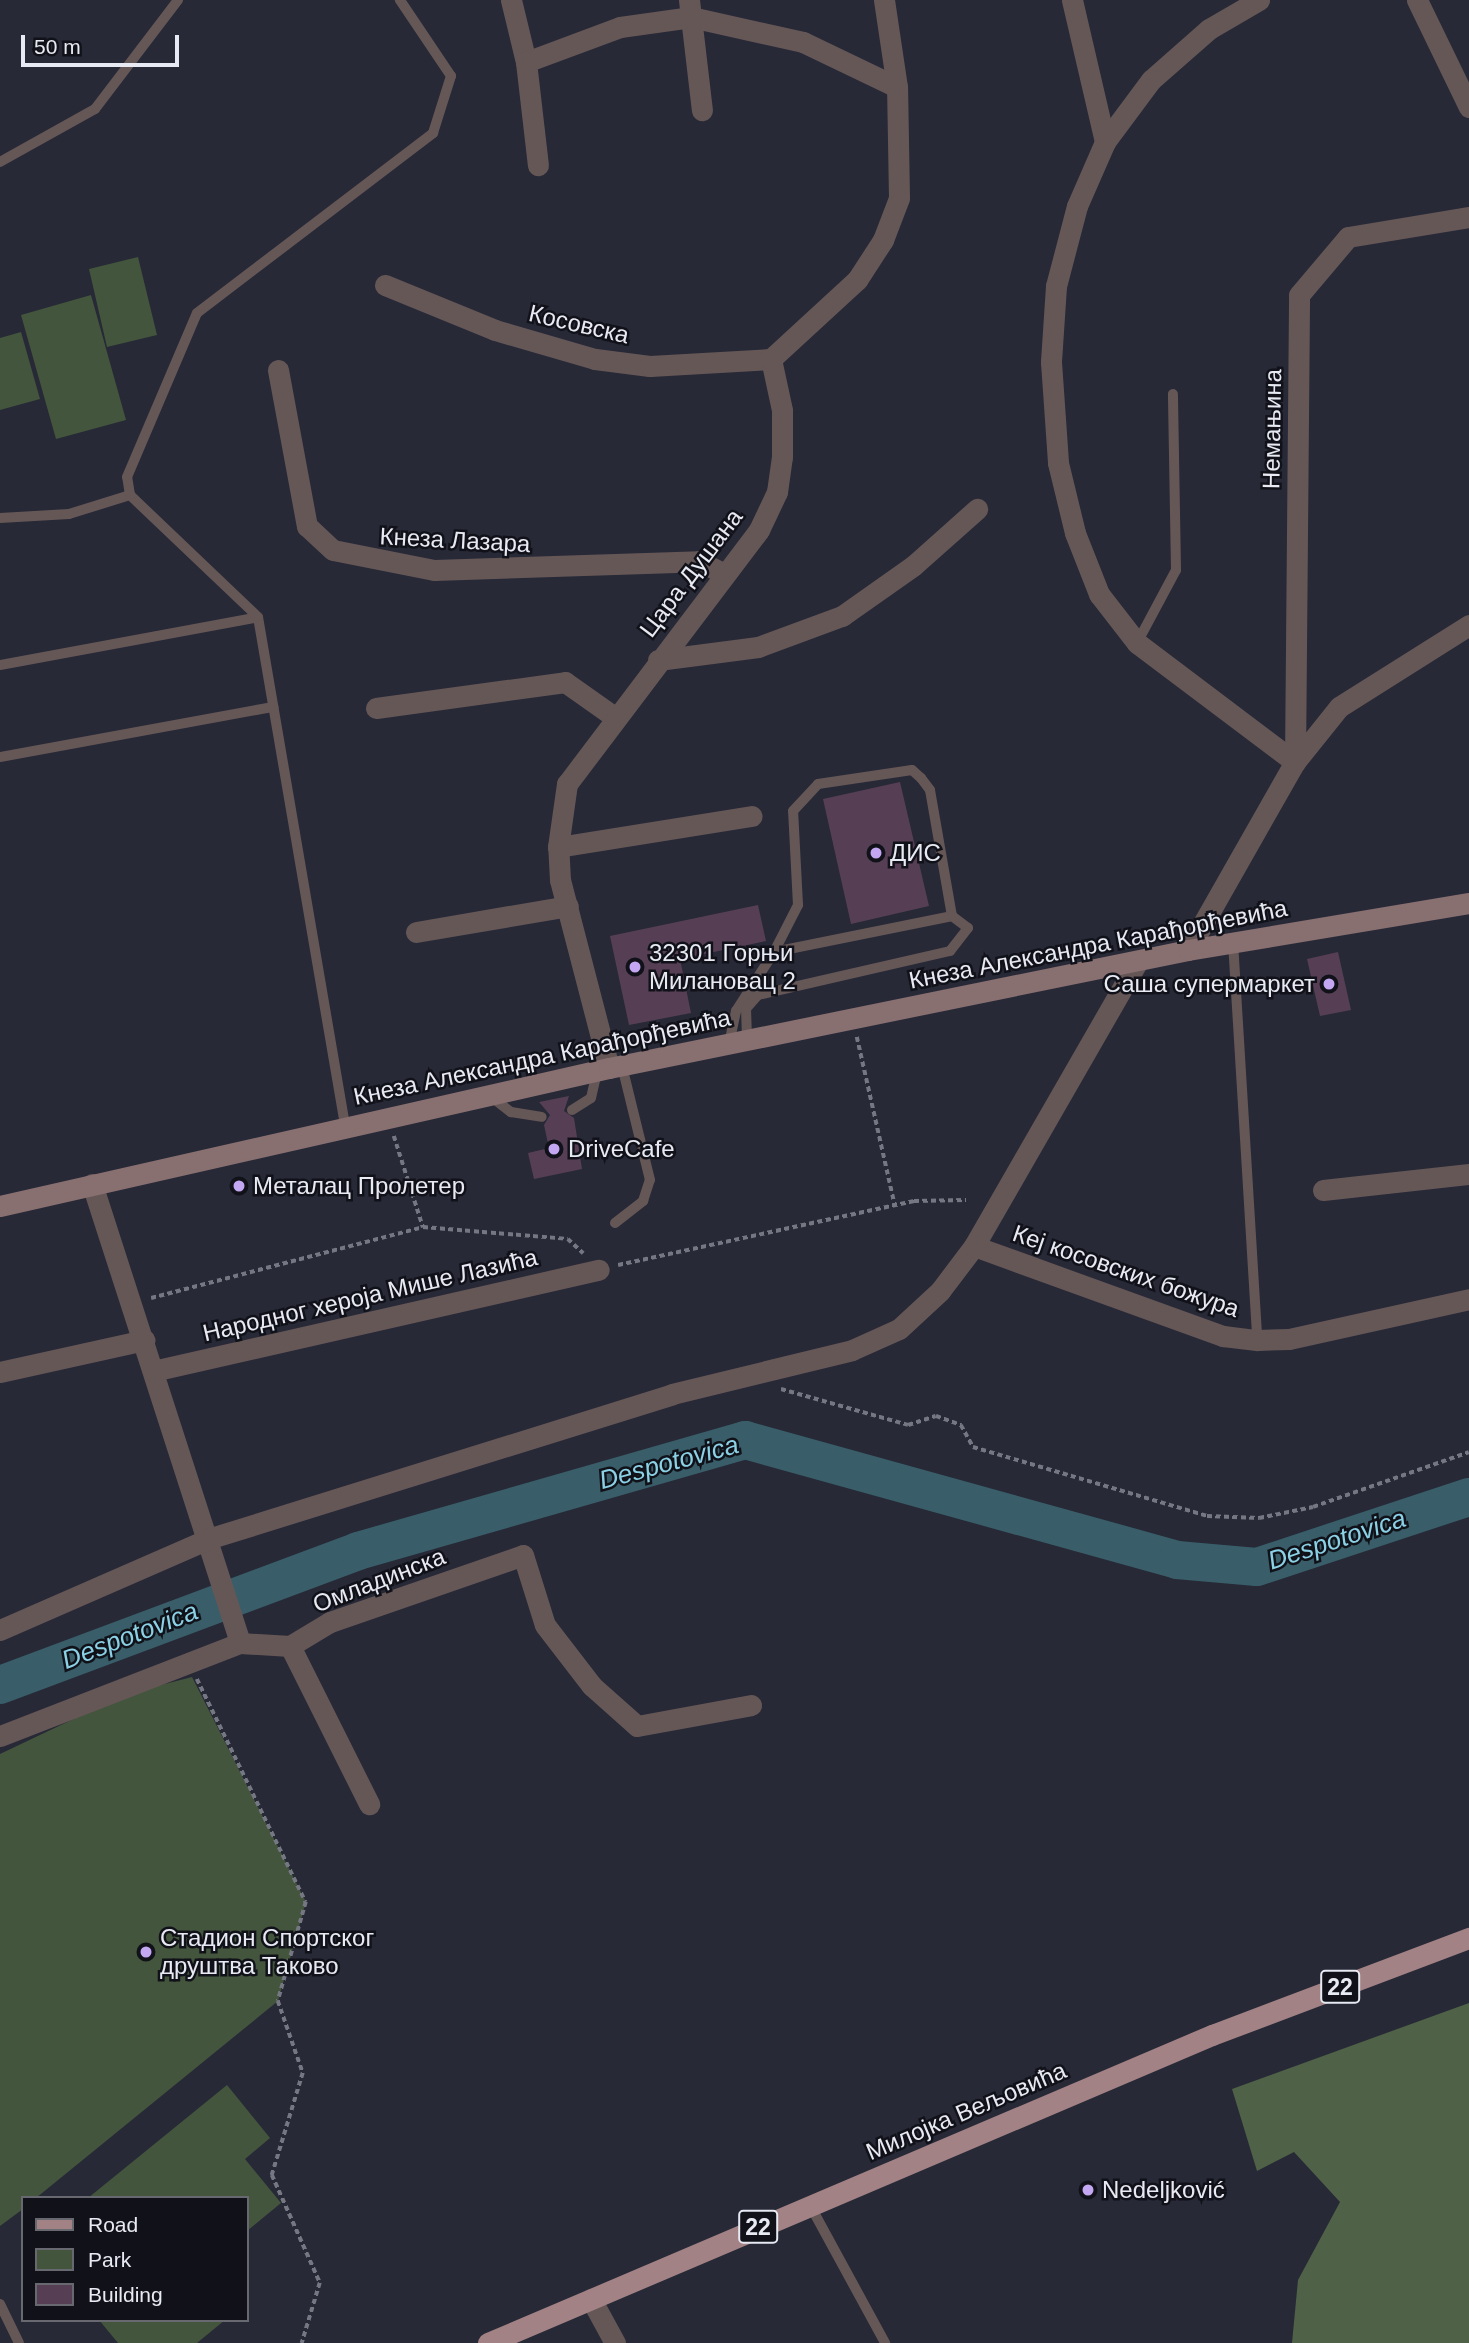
<!DOCTYPE html>
<meta charset="utf-8">
<style>
body{margin:0}
#map{position:relative;width:1469px;height:2343px;overflow:hidden;background:#272937;font-family:Arial,sans-serif}
div>[style]{position:absolute}
.green>*{inset:0;background:#43553c}
.forest>*{inset:0;background:#4f6147}
.river>*{height:38px;margin:-19px;padding:0 19px;transform-origin:19px;border-radius:19px;background:#395e69}
.building>*{inset:0;background:#563f55}
.path>*{height:3.5px;margin-top:-1.75px;transform-origin:0;background:repeating-linear-gradient(90deg,#757783 0 5px,transparent 0 8.5px)}
.lane>*{height:10px;margin:-5px;padding:0 5px;transform-origin:5px;border-radius:5px;background:#665757}
.street>*{height:21px;margin:-10.5px;padding:0 10.5px;transform-origin:10.5px;border-radius:10.5px;background:#665757}
.secondary>*{height:21px;margin:-10.5px;padding:0 10.5px;transform-origin:10.5px;border-radius:10.5px;background:#886f70}
.primary>*{height:21px;margin:-10.5px;padding:0 10.5px;transform-origin:10.5px;border-radius:10.5px;background:#a28284}
.dots>*{width:19px;height:19px;translate:-50% -50%;box-sizing:border-box;border:4px solid #111219;border-radius:50%}
span{translate:-50% -50%;white-space:nowrap;text-align:center;line-height:1.15;-webkit-text-stroke:5px #111219;paint-order:stroke}
.shield-label span{padding:2px 5px;background:#111219;border:2px solid;border-radius:5px;-webkit-text-stroke-width:0}
.shield-label{font-size:23px;color:#e8eaf3;font-weight:700}
.street-label{font-size:24px;color:#e8eaf3}
.poi-label{font-size:24px;color:#e8eaf3}
.left{translate:0 -50%;text-align:left}
.right{translate:-100% -50%;text-align:right}
.water-label{font-size:26px;color:#8bd1e6;font-style:italic}
.legend{position:absolute;left:21px;top:2196px;width:228px;height:126px;box-sizing:border-box;background:#111219;border:2px solid #676870;margin:0;padding:9px 12px;list-style:none;font-size:21px;color:#e8eaf3}
.legend li{display:flex;align-items:center;gap:14px;height:35px}
.legend b{width:35px;border:2px solid #676870}
.scale{position:absolute;left:21px;top:35px;width:158px;height:32px;box-sizing:border-box;border:4px solid #e8eaf3;border-top:0;padding-left:9px;font-size:21px;line-height:24px;white-space:nowrap;color:#e8eaf3;-webkit-text-stroke:5px #111219;paint-order:stroke}
</style>
<div id="map">
<div class="green">
<i style="clip-path:polygon(138px 257px,157px 335px,107px 347px,89px 269px)"></i>
<i style="clip-path:polygon(91px 295px,126px 420px,56px 439px,21px 315px)"></i>
<i style="clip-path:polygon(21px 332px,40px 399px,0 410px,0 338px)"></i>
<i style="clip-path:polygon(192px 1677px,306px 1902px,278px 2001px,36px 2198px,23px 2198px,23px 2209px,0 2226px,0 1754px,126px 1694px)"></i>
<i style="clip-path:polygon(227px 2085px,270px 2138px,245px 2159px,281px 2203px,247px 2231px,247px 2198px,88px 2198px)"></i>
<i style="clip-path:polygon(99px 2320px,225px 2320px,197px 2343px,118px 2343px)"></i>
</div>
<div class="forest">
<i style="clip-path:polygon(1469px 2003px,1469px 2343px,1292px 2343px,1298px 2280px,1340px 2202px,1294px 2152px,1257px 2171px,1232px 2089px)"></i>
</div>
<div class="river">
<i style="left:0;top:1685px;width:382px;rotate:-20.5deg"></i>
<i style="left:358px;top:1551px;width:403px;rotate:-16deg"></i>
<i style="left:745px;top:1440px;width:448px;rotate:15.5deg"></i>
<i style="left:1177px;top:1560px;width:80px;rotate:5deg"></i>
<i style="left:1257px;top:1567px;width:223px;rotate:-18.3deg"></i>
</div>
<div class="building">
<i style="clip-path:polygon(900px 782px,929px 906px,851px 924px,823px 799px)"></i>
<i style="clip-path:polygon(758px 905px,766px 941px,680px 959px,691px 1013px,629px 1025px,610px 936px)"></i>
<i style="clip-path:polygon(1338px 952px,1351px 1010px,1320px 1016px,1307px 959px)"></i>
<i style="clip-path:polygon(569px 1096px,564px 1111px,574px 1118px,582px 1169px,534px 1179px,528px 1153px,549px 1148px,544px 1125px,550px 1115px,539px 1102px)"></i>
</div>
<div class="path">
<i style="left:857px;top:1037px;width:172px;rotate:77.3deg"></i>
<i style="left:394px;top:1136px;width:96px;rotate:72.3deg"></i>
<i style="left:618px;top:1265px;width:303px;rotate:-12.2deg"></i>
<i style="left:914px;top:1201px;width:52px;rotate:-1.1deg"></i>
<i style="left:151px;top:1298px;width:281px;rotate:-14.6deg"></i>
<i style="left:423px;top:1227px;width:145px;rotate:4.7deg"></i>
<i style="left:568px;top:1239px;width:21px;rotate:43deg"></i>
<i style="left:781px;top:1389px;width:132px;rotate:15.8deg"></i>
<i style="left:908px;top:1425px;width:29px;rotate:-18deg"></i>
<i style="left:936px;top:1416px;width:27px;rotate:20deg"></i>
<i style="left:961px;top:1425px;width:25px;rotate:61deg"></i>
<i style="left:973px;top:1447px;width:244px;rotate:16.4deg"></i>
<i style="left:1207px;top:1516px;width:52px;rotate:2.2deg"></i>
<i style="left:1259px;top:1518px;width:55px;rotate:-11.5deg"></i>
<i style="left:1313px;top:1507px;width:165px;rotate:-19.4deg"></i>
<i style="left:197px;top:1679px;width:248px;rotate:64deg"></i>
<i style="left:306px;top:1902px;width:103px;rotate:105.8deg"></i>
<i style="left:278px;top:2001px;width:76px;rotate:70.9deg"></i>
<i style="left:303px;top:2073px;width:107px;rotate:106.9deg"></i>
<i style="left:272px;top:2175px;width:118px;rotate:66deg"></i>
<i style="left:320px;top:2283px;width:63px;rotate:106.7deg"></i>
</div>
<div class="lane">
<i style="left:0;top:162px;width:109px;rotate:-29.2deg"></i>
<i style="left:95px;top:109px;width:137px;rotate:-52.7deg"></i>
<i style="left:0;top:518px;width:69px;rotate:-3.3deg"></i>
<i style="left:69px;top:514px;width:64px;rotate:-17.3deg"></i>
<i style="left:1137px;top:643px;width:83px;rotate:-61.9deg"></i>
<i style="left:1176px;top:570px;width:176px;rotate:-91deg"></i>
<i style="left:0;top:665px;width:262px;rotate:-10.5deg"></i>
<i style="left:0;top:757px;width:278px;rotate:-10.4deg"></i>
<i style="left:1233px;top:942px;width:399px;rotate:86.5deg"></i>
<i style="left:774px;top:952px;width:53px;rotate:-62.9deg"></i>
<i style="left:798px;top:905px;width:94px;rotate:-93deg"></i>
<i style="left:793px;top:811px;width:37px;rotate:-47deg"></i>
<i style="left:818px;top:784px;width:95px;rotate:-8.5deg"></i>
<i style="left:912px;top:770px;width:12px;rotate:42deg"></i>
<i style="left:921px;top:778px;width:15px;rotate:53deg"></i>
<i style="left:930px;top:790px;width:128px;rotate:80.1deg"></i>
<i style="left:729px;top:1044px;width:34px;rotate:-78deg"></i>
<i style="left:736px;top:1011px;width:70px;rotate:-57.2deg"></i>
<i style="left:774px;top:952px;width:182px;rotate:-11.4deg"></i>
<i style="left:952px;top:916px;width:20px;rotate:37deg"></i>
<i style="left:968px;top:928px;width:29px;rotate:128deg"></i>
<i style="left:950px;top:951px;width:197px;rotate:167.1deg"></i>
<i style="left:758px;top:995px;width:18px;rotate:131deg"></i>
<i style="left:746px;top:1009px;width:31px;rotate:88deg"></i>
<i style="left:489px;top:1095px;width:28px;rotate:38deg"></i>
<i style="left:511px;top:1112px;width:31px;rotate:9deg"></i>
<i style="left:572px;top:1110px;width:22px;rotate:-32deg"></i>
<i style="left:591px;top:1098px;width:28px;rotate:-77deg"></i>
<i style="left:345px;top:1125px;width:515px;rotate:-99.72deg"></i>
<i style="left:258px;top:617px;width:177px;rotate:-136.4deg"></i>
<i style="left:130px;top:495px;width:18px;rotate:-99deg"></i>
<i style="left:127px;top:477px;width:178px;rotate:-66.9deg"></i>
<i style="left:197px;top:313px;width:297px;rotate:-37.3deg"></i>
<i style="left:433px;top:133px;width:60px;rotate:-72.5deg"></i>
<i style="left:451px;top:76px;width:92px;rotate:-123.9deg"></i>
<i style="left:615px;top:1223px;width:36px;rotate:-38deg"></i>
<i style="left:643px;top:1201px;width:22px;rotate:-72deg"></i>
<i style="left:650px;top:1180px;width:117px;rotate:-103.8deg"></i>
<i style="left:811px;top:2207px;width:155px;rotate:61.4deg"></i>
<i style="left:0;top:2304px;width:43px;rotate:64deg"></i>
</div>
<div class="street">
<i style="left:511px;top:0;width:64px;rotate:76.4deg"></i>
<i style="left:526px;top:62px;width:104px;rotate:83.4deg"></i>
<i style="left:689px;top:0;width:111px;rotate:83.3deg"></i>
<i style="left:1072px;top:0;width:146px;rotate:76.9deg"></i>
<i style="left:1259px;top:0;width:58px;rotate:149.9deg"></i>
<i style="left:1209px;top:29px;width:77px;rotate:138.7deg"></i>
<i style="left:1151px;top:80px;width:77px;rotate:126.6deg"></i>
<i style="left:1105px;top:142px;width:70px;rotate:113.6deg"></i>
<i style="left:1077px;top:206px;width:83px;rotate:104.7deg"></i>
<i style="left:1056px;top:286px;width:76px;rotate:93.8deg"></i>
<i style="left:1051px;top:362px;width:101px;rotate:86deg"></i>
<i style="left:1058px;top:463px;width:72px;rotate:76.3deg"></i>
<i style="left:1075px;top:533px;width:66px;rotate:68.5deg"></i>
<i style="left:1099px;top:594px;width:62px;rotate:52.2deg"></i>
<i style="left:1137px;top:643px;width:198px;rotate:37deg"></i>
<i style="left:1417px;top:0;width:119px;rotate:64.1deg"></i>
<i style="left:526px;top:62px;width:100px;rotate:-20.4deg"></i>
<i style="left:620px;top:27px;width:72px;rotate:-8deg"></i>
<i style="left:691px;top:17px;width:115px;rotate:12.6deg"></i>
<i style="left:803px;top:42px;width:104px;rotate:25.6deg"></i>
<i style="left:385px;top:285px;width:119px;rotate:22.2deg"></i>
<i style="left:495px;top:330px;width:104px;rotate:16.2deg"></i>
<i style="left:595px;top:359px;width:55px;rotate:7.3deg"></i>
<i style="left:650px;top:366px;width:121px;rotate:-3.3deg"></i>
<i style="left:278px;top:370px;width:159px;rotate:79.5deg"></i>
<i style="left:307px;top:526px;width:35px;rotate:43deg"></i>
<i style="left:333px;top:550px;width:103px;rotate:11.2deg"></i>
<i style="left:434px;top:570px;width:265px;rotate:-1.9deg"></i>
<i style="left:699px;top:561px;width:29px;rotate:27deg"></i>
<i style="left:658px;top:660px;width:101px;rotate:-7.4deg"></i>
<i style="left:758px;top:647px;width:90px;rotate:-20.3deg"></i>
<i style="left:842px;top:616px;width:87px;rotate:-35.2deg"></i>
<i style="left:913px;top:566px;width:86px;rotate:-41.7deg"></i>
<i style="left:376px;top:708px;width:191px;rotate:-7.8deg"></i>
<i style="left:565px;top:682px;width:62px;rotate:35.2deg"></i>
<i style="left:1295px;top:762px;width:467px;rotate:-89.5deg"></i>
<i style="left:1299px;top:295px;width:76px;rotate:-49.8deg"></i>
<i style="left:1348px;top:237px;width:123px;rotate:-9.4deg"></i>
<i style="left:558px;top:847px;width:196px;rotate:-9.1deg"></i>
<i style="left:416px;top:932px;width:154px;rotate:-9.7deg"></i>
<i style="left:1188px;top:950px;width:216px;rotate:-60.4deg"></i>
<i style="left:1295px;top:762px;width:70px;rotate:-51.3deg"></i>
<i style="left:1339px;top:707px;width:154px;rotate:-32.2deg"></i>
<i style="left:609px;top:1068px;width:194px;rotate:-104.6deg"></i>
<i style="left:560px;top:880px;width:33px;rotate:-93deg"></i>
<i style="left:558px;top:847px;width:64px;rotate:-81.9deg"></i>
<i style="left:567px;top:784px;width:318px;rotate:-52.9deg"></i>
<i style="left:759px;top:530px;width:42px;rotate:-64.7deg"></i>
<i style="left:777px;top:492px;width:35px;rotate:-82deg"></i>
<i style="left:782px;top:457px;width:47px;rotate:-90deg"></i>
<i style="left:782px;top:410px;width:52px;rotate:-102.2deg"></i>
<i style="left:771px;top:359px;width:117px;rotate:-42.6deg"></i>
<i style="left:857px;top:280px;width:48px;rotate:-57deg"></i>
<i style="left:883px;top:240px;width:45px;rotate:-69.1deg"></i>
<i style="left:899px;top:198px;width:111px;rotate:-91deg"></i>
<i style="left:897px;top:87px;width:88px;rotate:-98.5deg"></i>
<i style="left:92px;top:1184px;width:482px;rotate:72.1deg"></i>
<i style="left:1323px;top:1190px;width:147px;rotate:-6.3deg"></i>
<i style="left:974px;top:1246px;width:265px;rotate:19.9deg"></i>
<i style="left:1223px;top:1336px;width:34px;rotate:7deg"></i>
<i style="left:1257px;top:1340px;width:32px;rotate:-2deg"></i>
<i style="left:1289px;top:1339px;width:184px;rotate:-12.5deg"></i>
<i style="left:153px;top:1371px;width:457px;rotate:-12.8deg"></i>
<i style="left:0;top:1372px;width:148px;rotate:-12.5deg"></i>
<i style="left:0;top:1630px;width:230px;rotate:-23.6deg"></i>
<i style="left:211px;top:1538px;width:483px;rotate:-17.3deg"></i>
<i style="left:672px;top:1394px;width:185px;rotate:-13.7deg"></i>
<i style="left:852px;top:1350px;width:51px;rotate:-24.1deg"></i>
<i style="left:899px;top:1329px;width:56px;rotate:-42.8deg"></i>
<i style="left:940px;top:1291px;width:56px;rotate:-52.9deg"></i>
<i style="left:974px;top:1246px;width:327px;rotate:-60.1deg"></i>
<i style="left:290px;top:1646px;width:177px;rotate:63.4deg"></i>
<i style="left:0;top:1736px;width:257px;rotate:-21.2deg"></i>
<i style="left:240px;top:1643px;width:50px;rotate:3.4deg"></i>
<i style="left:290px;top:1646px;width:47px;rotate:-31deg"></i>
<i style="left:330px;top:1622px;width:204px;rotate:-19.1deg"></i>
<i style="left:523px;top:1555px;width:73px;rotate:72.6deg"></i>
<i style="left:545px;top:1625px;width:77px;rotate:52.4deg"></i>
<i style="left:592px;top:1686px;width:60px;rotate:41.6deg"></i>
<i style="left:637px;top:1726px;width:116px;rotate:-10.4deg"></i>
<i style="left:591px;top:2299px;width:50px;rotate:61.4deg"></i>
</div>
<div class="secondary">
<i style="left:0;top:1206px;width:624px;rotate:-12.77deg"></i>
<i style="left:609px;top:1068px;width:591px;rotate:-11.52deg"></i>
<i style="left:1188px;top:950px;width:285px;rotate:-9.5deg"></i>
</div>
<div class="primary">
<i style="left:488px;top:2343px;width:787px;rotate:-23.05deg"></i>
<i style="left:1212px;top:2035px;width:275px;rotate:-20.7deg"></i>
</div>
<div class="dots">
<i style="left:876px;top:853px;background:#c3a7f2"></i>
<i style="left:635px;top:967px;background:#c3a7f2"></i>
<i style="left:1329px;top:984px;background:#c3a7f2"></i>
<i style="left:554px;top:1149px;background:#c3a7f2"></i>
<i style="left:239px;top:1186px;background:#c3a7f2"></i>
<i style="left:146px;top:1952px;background:#c3a7f2"></i>
<i style="left:1088px;top:2190px;background:#c3a7f2"></i>
</div>
<div class="shield-label">
<span style="left:1340px;top:1987px">22</span>
<span style="left:758px;top:2227px">22</span>
</div>
<div class="street-label">
<span style="left:579px;top:324px;rotate:13deg">Косовска</span>
<span style="left:1272px;top:429px;rotate:-89deg">Немањина</span>
<span style="left:455px;top:540px;rotate:3deg">Кнеза Лазара</span>
<span style="left:691px;top:573px;rotate:-53deg">Цара Душана</span>
<span style="left:1098px;top:944px;rotate:-11deg">Кнеза Александра Карађорђевића</span>
<span style="left:542px;top:1057px;rotate:-12deg">Кнеза Александра Карађорђевића</span>
<span style="left:1126px;top:1271px;rotate:19deg">Кеј косовских божура</span>
<span style="left:370px;top:1295px;rotate:-13deg">Народног хероја Мише Лазића</span>
<span style="left:379px;top:1580px;rotate:-21deg">Омладинска</span>
<span style="left:966px;top:2111px;rotate:-23deg">Милојка Вељовића</span>
</div>
<div class="poi-label">
<span class="left" style="left:890px;top:853px">ДИС</span>
<span class="left" style="left:649px;top:967px">32301 Горњи<br>Милановац 2</span>
<span class="right" style="left:1315px;top:984px">Саша супермаркет</span>
<span class="left" style="left:568px;top:1149px">DriveCafe</span>
<span class="left" style="left:253px;top:1186px">Металац Пролетер</span>
<span class="left" style="left:160px;top:1952px">Стадион Спортског<br>друштва Таково</span>
<span class="left" style="left:1102px;top:2190px">Nedeljković</span>
</div>
<div class="water-label">
<span style="left:669px;top:1463px;rotate:-15deg">Despotovica</span>
<span style="left:1337px;top:1540px;rotate:-18deg">Despotovica</span>
<span style="left:130px;top:1636px;rotate:-21deg">Despotovica</span>
</div>
<ul class="legend">
<li><b style="height:9px;background:#a28284"></b>Road</li>
<li><b style="height:19px;background:#43553c"></b>Park</li>
<li><b style="height:19px;background:#563f55"></b>Building</li>
</ul>
<div class="scale">50 m</div>
</div>
